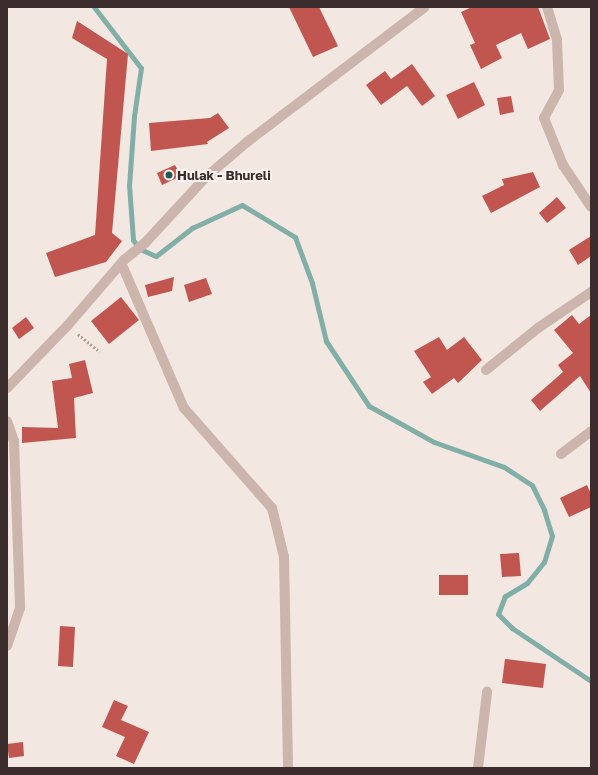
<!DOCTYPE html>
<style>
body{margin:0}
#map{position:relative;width:598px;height:775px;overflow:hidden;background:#f3e7e1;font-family:"Golos Text",sans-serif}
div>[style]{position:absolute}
.stream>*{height:5px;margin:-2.5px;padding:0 2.5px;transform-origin:2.5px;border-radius:2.5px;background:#81afa7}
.building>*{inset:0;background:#c15651}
.path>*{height:2.5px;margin-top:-1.25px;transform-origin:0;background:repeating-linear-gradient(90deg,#b79e97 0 2px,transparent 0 4px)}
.minor>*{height:10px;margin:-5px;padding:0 5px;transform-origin:5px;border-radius:5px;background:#cbb5ad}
.dots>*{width:11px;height:11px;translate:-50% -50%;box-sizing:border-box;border:2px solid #faf2ee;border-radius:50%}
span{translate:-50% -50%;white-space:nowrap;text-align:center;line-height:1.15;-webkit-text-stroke:4px #faf2ee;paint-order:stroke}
.poi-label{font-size:13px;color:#3a2d2c;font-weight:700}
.left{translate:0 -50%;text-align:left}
.frame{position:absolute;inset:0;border:8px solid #3a2d2c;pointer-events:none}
</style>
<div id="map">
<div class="stream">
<i style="left:94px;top:7px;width:77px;rotate:52.4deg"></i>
<i style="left:141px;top:68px;width:49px;rotate:98.3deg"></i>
<i style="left:134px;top:116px;width:69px;rotate:94.1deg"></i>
<i style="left:129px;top:185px;width:55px;rotate:85.8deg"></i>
<i style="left:133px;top:240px;width:11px;rotate:52deg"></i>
<i style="left:140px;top:249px;width:17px;rotate:24deg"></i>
<i style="left:156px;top:256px;width:46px;rotate:-37.9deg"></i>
<i style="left:192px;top:228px;width:55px;rotate:-24.7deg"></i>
<i style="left:242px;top:205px;width:62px;rotate:31.1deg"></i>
<i style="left:295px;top:237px;width:49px;rotate:69.7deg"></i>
<i style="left:312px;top:283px;width:60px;rotate:76.4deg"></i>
<i style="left:326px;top:341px;width:78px;rotate:56.5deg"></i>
<i style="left:369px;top:406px;width:74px;rotate:29deg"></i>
<i style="left:434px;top:442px;width:74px;rotate:19.7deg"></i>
<i style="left:504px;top:467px;width:33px;rotate:33deg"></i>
<i style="left:532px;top:485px;width:28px;rotate:64deg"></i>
<i style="left:544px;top:510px;width:27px;rotate:73deg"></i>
<i style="left:552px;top:536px;width:27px;rotate:107deg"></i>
<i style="left:544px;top:562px;width:27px;rotate:129deg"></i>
<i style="left:527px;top:583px;width:26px;rotate:149deg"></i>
<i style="left:505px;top:596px;width:19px;rotate:111deg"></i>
<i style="left:498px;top:614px;width:20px;rotate:45deg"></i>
<i style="left:512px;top:628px;width:95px;rotate:33.9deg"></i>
</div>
<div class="building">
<i style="clip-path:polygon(289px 7px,319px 7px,338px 46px,313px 57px)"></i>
<i style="clip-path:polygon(472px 7px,538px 7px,550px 39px,528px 49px,521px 33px,496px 45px,502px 58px,481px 69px,470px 45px,475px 43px,461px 12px)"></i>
<i style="clip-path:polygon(77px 21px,128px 54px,112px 233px,122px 241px,106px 262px,55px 277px,46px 253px,95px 235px,107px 59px,72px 38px)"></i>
<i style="clip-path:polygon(412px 64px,435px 96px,422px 106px,407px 86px,381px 105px,366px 85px,385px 71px,391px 79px)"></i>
<i style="clip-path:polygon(474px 82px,485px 105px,458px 119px,446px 95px)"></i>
<i style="clip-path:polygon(511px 96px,514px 112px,500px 115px,497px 98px)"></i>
<i style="clip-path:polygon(218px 113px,229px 128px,207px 142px,208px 144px,151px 151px,149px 123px,210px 118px)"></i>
<i style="clip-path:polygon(175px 165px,181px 176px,162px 185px,157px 173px)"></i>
<i style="clip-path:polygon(533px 172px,540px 187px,491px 213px,482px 196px,504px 185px,502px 179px)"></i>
<i style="clip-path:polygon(557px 197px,566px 208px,547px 223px,539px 213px)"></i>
<i style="clip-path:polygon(591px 236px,591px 256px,578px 265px,569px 250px)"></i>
<i style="clip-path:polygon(174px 277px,172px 291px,148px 297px,145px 285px)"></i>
<i style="clip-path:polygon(206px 278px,212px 294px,189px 302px,184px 285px)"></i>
<i style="clip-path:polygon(121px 297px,139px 320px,109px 344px,91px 321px)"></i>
<i style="clip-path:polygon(572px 315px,579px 324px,591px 315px,591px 393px,580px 376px,540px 411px,531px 400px,563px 372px,558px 365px,573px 353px,554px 330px)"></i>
<i style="clip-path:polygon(26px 317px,34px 328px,19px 339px,12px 328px)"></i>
<i style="clip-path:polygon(439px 337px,447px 350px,464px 337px,482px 360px,458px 383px,454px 378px,432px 394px,423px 382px,431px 377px,414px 351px)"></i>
<i style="clip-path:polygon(85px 360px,93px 393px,74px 398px,76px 438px,22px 443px,22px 427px,58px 428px,52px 381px,72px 378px,69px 364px)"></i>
<i style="clip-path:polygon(587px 485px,591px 494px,591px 507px,569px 517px,560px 498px)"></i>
<i style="clip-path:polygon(519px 553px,521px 576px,502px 577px,500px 554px)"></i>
<i style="clip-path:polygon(439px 575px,468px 575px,468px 595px,439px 595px)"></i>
<i style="clip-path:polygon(60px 626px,75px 627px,73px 667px,58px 666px)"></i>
<i style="clip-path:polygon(505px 659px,546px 664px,543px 688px,502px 683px)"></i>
<i style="clip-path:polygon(114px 700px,128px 706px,121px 720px,149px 732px,134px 764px,116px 756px,125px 737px,102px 727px)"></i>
<i style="clip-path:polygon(23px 742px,24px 756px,9px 758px,7px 744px)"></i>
</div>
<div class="path">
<i style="left:78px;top:334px;width:28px;rotate:39deg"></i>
</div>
<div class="minor">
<i style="left:547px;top:7px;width:34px;rotate:73deg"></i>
<i style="left:557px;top:40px;width:50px;rotate:87.7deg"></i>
<i style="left:559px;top:90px;width:32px;rotate:118deg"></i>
<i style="left:544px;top:118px;width:51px;rotate:68deg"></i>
<i style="left:563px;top:165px;width:50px;rotate:56.3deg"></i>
<i style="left:122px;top:265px;width:156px;rotate:66.6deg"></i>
<i style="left:184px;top:408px;width:133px;rotate:48.7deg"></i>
<i style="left:272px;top:508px;width:50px;rotate:76.2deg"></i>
<i style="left:284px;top:557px;width:211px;rotate:88.9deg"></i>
<i style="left:486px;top:370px;width:67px;rotate:-38.9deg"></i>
<i style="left:538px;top:328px;width:64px;rotate:-34.2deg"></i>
<i style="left:7px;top:388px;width:88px;rotate:-45.9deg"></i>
<i style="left:68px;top:325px;width:86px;rotate:-49.3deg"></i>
<i style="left:124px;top:260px;width:27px;rotate:-39deg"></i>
<i style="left:145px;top:243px;width:90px;rotate:-47.3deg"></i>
<i style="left:206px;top:177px;width:54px;rotate:-40.5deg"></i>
<i style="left:247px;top:142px;width:223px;rotate:-37.2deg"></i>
<i style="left:7px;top:421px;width:21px;rotate:71deg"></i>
<i style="left:14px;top:441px;width:167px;rotate:87.9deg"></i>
<i style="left:20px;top:608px;width:40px;rotate:108.9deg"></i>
<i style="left:561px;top:454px;width:38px;rotate:-37deg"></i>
<i style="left:478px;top:768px;width:77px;rotate:-83.2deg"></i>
</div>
<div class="dots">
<i style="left:169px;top:175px;background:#225a52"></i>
</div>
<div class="poi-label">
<span class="left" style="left:177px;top:175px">Hulak - Bhureli</span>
</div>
<div class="frame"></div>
</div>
